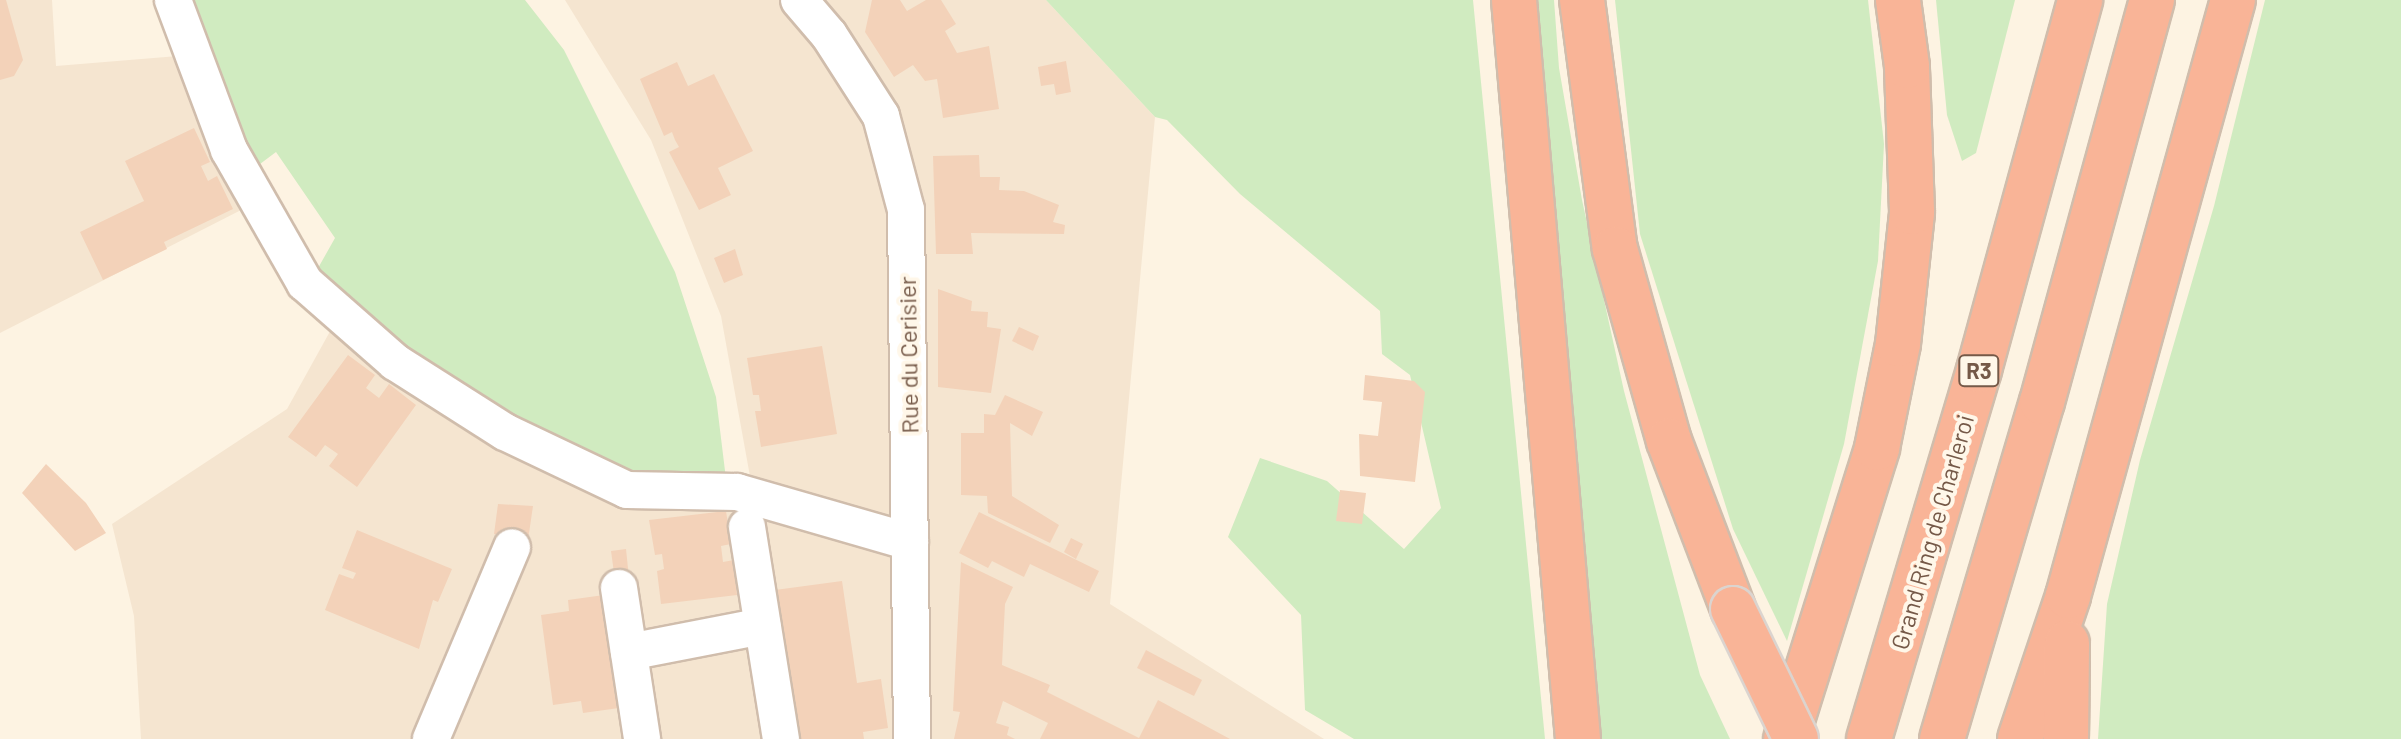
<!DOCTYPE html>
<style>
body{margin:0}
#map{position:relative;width:2401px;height:739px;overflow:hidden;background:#fdf3e2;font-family:Barlow,sans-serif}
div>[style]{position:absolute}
.residential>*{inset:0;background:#f5e5d0}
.green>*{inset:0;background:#d0ebc0}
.building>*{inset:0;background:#f3d2b9}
.roads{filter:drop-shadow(2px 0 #d0bdac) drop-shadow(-2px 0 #d0bdac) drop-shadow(0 2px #d0bdac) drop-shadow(0 -2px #d0bdac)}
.minor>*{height:36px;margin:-18px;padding:0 18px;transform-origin:18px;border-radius:18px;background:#fff}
.motorway>*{height:44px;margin:-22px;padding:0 22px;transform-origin:22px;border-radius:22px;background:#f9b497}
.bridges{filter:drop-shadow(2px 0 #dbd4cf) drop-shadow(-2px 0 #dbd4cf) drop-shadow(0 2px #dbd4cf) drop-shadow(0 -2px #dbd4cf)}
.motorway-bridge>*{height:44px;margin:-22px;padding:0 22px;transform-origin:22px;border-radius:22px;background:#f9b497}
span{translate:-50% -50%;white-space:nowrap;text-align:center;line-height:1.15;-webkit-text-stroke:8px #fff7e9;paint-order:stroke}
.shield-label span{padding:2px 6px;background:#fff7e9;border:2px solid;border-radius:6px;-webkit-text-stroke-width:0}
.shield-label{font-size:22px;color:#755948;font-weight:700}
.street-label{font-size:24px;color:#755948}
</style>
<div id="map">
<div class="residential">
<i style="clip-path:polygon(0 0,52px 0,56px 66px,178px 56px,245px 208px,0 333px)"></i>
<i style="clip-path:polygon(565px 0,1046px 0,1155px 117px,1110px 604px,1324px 739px,141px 739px,134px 616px,112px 524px,287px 409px,333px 326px,372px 361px,751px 482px,721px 316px,651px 140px)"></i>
</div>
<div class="green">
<i style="clip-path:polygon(192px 0,525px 0,564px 50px,675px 272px,716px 397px,726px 479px,624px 478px,404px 354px,313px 277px,335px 238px,276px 152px,252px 170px)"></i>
<i style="clip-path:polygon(1046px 0,1473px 0,1545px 739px,1354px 739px,1305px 710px,1301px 615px,1228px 537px,1260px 458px,1327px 481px,1404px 549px,1441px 508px,1410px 375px,1382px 354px,1380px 311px,1240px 194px,1167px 120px,1155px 117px)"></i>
<i style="clip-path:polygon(1533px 0,1554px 0,1559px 68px,1582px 200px,1624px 391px,1700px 675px,1730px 739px,1598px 739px)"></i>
<i style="clip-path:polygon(1615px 0,1868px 0,1884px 144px,1878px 261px,1844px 444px,1787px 641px,1733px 529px,1640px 234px)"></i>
<i style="clip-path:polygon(1936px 0,2015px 0,1976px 153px,1962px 161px,1947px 115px)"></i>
<i style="clip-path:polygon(2265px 0,2401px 0,2401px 739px,2098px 739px,2107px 604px,2140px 460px,2214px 206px)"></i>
</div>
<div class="building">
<i style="clip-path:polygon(0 0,6px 0,23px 60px,14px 76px,0 80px)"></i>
<i style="clip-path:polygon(872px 0,900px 0,907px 11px,926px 0,941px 0,956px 24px,945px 31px,957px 53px,989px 46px,999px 109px,943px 118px,937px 79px,925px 81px,913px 65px,894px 77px,865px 32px)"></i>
<i style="clip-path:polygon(1066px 61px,1071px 92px,1056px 95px,1054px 84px,1041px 86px,1038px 67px)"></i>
<i style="clip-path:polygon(677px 62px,688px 86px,714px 74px,753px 151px,718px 168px,731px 195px,699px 210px,669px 152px,679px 147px,675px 140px,672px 132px,664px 136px,640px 79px)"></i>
<i style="clip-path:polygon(194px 128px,210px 162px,201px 166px,208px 181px,217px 176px,233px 209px,164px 242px,167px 249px,103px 280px,80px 232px,144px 201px,125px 161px)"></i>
<i style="clip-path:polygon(979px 155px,980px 177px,1000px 177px,999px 190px,1024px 191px,1059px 205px,1053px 222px,1065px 225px,1064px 234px,971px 233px,973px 254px,936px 254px,933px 156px)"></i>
<i style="clip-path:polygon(735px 249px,743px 275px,724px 283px,714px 258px)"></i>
<i style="clip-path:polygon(938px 289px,972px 301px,971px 311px,988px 312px,987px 327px,1001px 329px,991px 393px,938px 387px)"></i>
<i style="clip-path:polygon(1019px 327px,1039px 336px,1033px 351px,1012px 341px)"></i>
<i style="clip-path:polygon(822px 346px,837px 434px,761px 447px,755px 411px,761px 411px,759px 395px,753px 395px,747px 358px)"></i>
<i style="clip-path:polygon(348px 355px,375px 375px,366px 388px,379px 398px,389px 384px,416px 405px,357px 487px,329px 466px,338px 454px,325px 445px,316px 457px,288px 437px)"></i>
<i style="clip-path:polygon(1365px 375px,1414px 381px,1425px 392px,1415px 482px,1360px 476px,1359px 434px,1378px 436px,1382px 402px,1363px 400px)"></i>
<i style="clip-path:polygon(1005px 395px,1043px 412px,1032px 436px,1010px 423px,1012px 496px,1059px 525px,1050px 543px,988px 513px,987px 496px,961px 495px,961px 433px,984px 433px,984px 414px,995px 415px)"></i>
<i style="clip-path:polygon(46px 464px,86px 503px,106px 533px,75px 551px,22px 493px)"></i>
<i style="clip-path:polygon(1340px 490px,1366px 493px,1362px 524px,1336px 521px)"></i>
<i style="clip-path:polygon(498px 504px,533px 506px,528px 540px,494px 534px)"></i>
<i style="clip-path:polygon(726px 511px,731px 544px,721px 546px,723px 562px,734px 560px,737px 595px,661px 604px,657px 571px,664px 569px,662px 554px,655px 555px,649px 520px)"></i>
<i style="clip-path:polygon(979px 512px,1099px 571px,1089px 592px,1030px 564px,1024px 577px,992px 561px,988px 568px,959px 553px)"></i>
<i style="clip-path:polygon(357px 530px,452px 569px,438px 602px,433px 600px,419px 649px,325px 610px,339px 574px,353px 579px,356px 573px,342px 568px)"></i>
<i style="clip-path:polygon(1071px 538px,1083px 544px,1076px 559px,1064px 552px)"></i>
<i style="clip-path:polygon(626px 549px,629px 578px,615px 580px,611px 551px)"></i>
<i style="clip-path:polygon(961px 562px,1013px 587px,1005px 604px,1002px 665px,1050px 685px,1047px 692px,1139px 738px,1158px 700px,1230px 739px,1040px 739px,1048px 723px,1003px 701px,996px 723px,1009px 727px,1007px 735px,1015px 739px,954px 739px,960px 712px,953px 711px)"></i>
<i style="clip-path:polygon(842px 581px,857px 683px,881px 679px,888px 728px,863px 732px,864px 739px,796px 739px,775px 590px)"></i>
<i style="clip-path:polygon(604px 595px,623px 668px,613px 669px,619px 708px,583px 713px,581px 701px,553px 705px,541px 615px,569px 611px,568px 600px)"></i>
<i style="clip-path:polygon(1146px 650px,1202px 680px,1194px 696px,1137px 668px)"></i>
</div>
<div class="roads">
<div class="minor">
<i style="left:173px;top:0;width:160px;rotate:69.5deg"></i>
<i style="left:229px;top:150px;width:153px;rotate:60.3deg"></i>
<i style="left:305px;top:283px;width:120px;rotate:41.3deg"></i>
<i style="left:395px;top:362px;width:130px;rotate:32.5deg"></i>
<i style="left:505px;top:432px;width:135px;rotate:25.4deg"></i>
<i style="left:627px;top:490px;width:110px;rotate:1deg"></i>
<i style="left:737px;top:492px;width:180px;rotate:16.1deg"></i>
<i style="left:799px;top:0;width:46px;rotate:49.4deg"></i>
<i style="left:829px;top:35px;width:96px;rotate:57.3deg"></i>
<i style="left:881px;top:116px;width:97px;rotate:75.1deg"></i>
<i style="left:906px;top:210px;width:529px;rotate:89.35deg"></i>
<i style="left:747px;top:527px;width:215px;rotate:80.9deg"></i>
<i style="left:619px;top:588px;width:153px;rotate:81.3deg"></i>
<i style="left:629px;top:652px;width:136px;rotate:-11deg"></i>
<i style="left:431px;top:739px;width:208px;rotate:-67.1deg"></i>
</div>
<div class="motorway">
<i style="left:1514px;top:0;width:742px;rotate:85.05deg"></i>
<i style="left:1582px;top:0;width:251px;rotate:82.5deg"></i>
<i style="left:1615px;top:249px;width:199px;rotate:74.3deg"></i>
<i style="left:1669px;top:441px;width:180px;rotate:69.1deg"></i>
<i style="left:1786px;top:739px;width:305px;rotate:-72.6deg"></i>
<i style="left:1877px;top:448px;width:106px;rotate:-78.6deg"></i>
<i style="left:1898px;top:344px;width:133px;rotate:-83.9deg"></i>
<i style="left:1912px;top:212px;width:146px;rotate:-92deg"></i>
<i style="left:1907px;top:66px;width:67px;rotate:-97.8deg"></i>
<i style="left:1869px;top:739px;width:385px;rotate:-73.4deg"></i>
<i style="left:1979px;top:370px;width:384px;rotate:-74.7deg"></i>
<i style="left:1942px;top:739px;width:352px;rotate:-73.5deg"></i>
<i style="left:2042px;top:402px;width:417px;rotate:-74.7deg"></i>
<i style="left:2020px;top:739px;width:151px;rotate:-71.4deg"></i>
<i style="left:2068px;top:596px;width:618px;rotate:-74.53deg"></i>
<i style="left:2066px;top:739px;width:96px;rotate:-89.4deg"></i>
</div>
</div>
<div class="bridges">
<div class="motorway-bridge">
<i style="left:1733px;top:609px;width:144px;rotate:64.1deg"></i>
</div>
</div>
<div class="shield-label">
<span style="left:1979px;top:371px">R3</span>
</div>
<div class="street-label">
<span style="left:908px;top:355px;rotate:-91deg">Rue du Cerisier</span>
<span style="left:1932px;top:532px;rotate:-74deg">Grand Ring de Charleroi</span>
</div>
</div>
